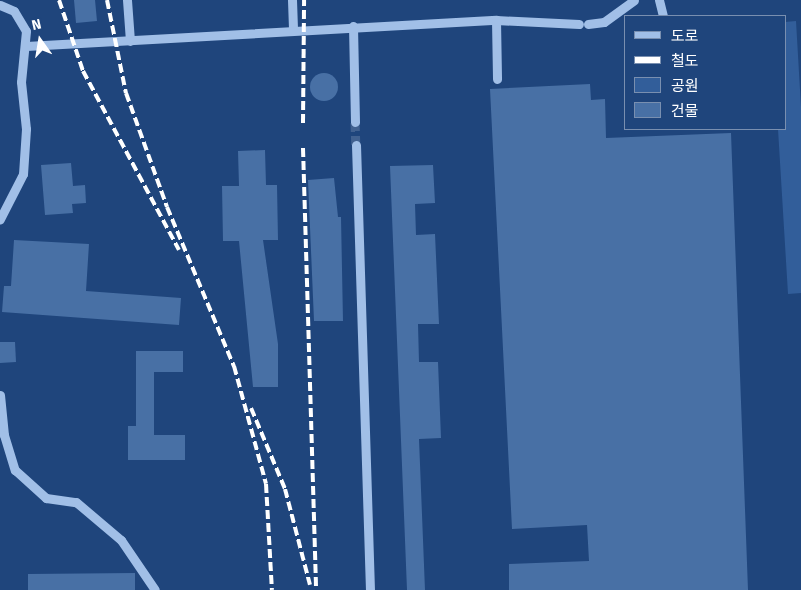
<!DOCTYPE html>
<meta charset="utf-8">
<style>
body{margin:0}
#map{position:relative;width:801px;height:590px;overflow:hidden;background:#1f457c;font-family:"Fira Sans","Noto Sans KR",sans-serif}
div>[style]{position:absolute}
.green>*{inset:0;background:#325e9a}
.building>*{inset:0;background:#4870a5}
.round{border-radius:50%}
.minor-tunnel>*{height:9px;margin-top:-4.5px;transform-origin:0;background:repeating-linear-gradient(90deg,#416190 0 9px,transparent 0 13.5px)}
.minor>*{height:9px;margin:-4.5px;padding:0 4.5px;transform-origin:4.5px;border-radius:4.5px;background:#a1bfe7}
.rail>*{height:4px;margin-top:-2px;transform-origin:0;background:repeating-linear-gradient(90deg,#fff 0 9px,transparent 0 13px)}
span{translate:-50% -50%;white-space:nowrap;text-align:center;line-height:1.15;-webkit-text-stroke:5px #1f457c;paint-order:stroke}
.legend{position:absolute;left:624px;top:15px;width:162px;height:115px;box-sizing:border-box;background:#1f457c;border:1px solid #798fb0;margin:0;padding:6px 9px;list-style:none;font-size:15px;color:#fff}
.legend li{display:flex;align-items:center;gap:10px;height:25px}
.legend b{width:25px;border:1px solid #798fb0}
.north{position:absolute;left:15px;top:15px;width:50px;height:50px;-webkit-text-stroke:4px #1f457c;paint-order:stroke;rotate:347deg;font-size:14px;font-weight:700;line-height:20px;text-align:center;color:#fff}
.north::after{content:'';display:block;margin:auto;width:18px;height:22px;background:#fff;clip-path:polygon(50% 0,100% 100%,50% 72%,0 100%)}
</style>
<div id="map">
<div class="green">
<i style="clip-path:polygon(796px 21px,801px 107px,801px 293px,788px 294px,778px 129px,785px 129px,785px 22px)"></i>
</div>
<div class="building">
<i style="clip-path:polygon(74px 0,95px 0,97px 21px,76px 23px)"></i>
<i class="round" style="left:310px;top:73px;width:28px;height:28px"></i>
<i style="clip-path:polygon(590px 84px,591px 100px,605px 99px,606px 138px,731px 133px,748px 590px,509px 590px,509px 564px,589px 561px,587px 525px,512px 529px,490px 89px)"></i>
<i style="clip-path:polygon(265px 150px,266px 185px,277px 185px,278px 240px,263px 240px,278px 344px,278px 387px,253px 387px,239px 241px,223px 241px,222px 186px,239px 186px,238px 151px)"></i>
<i style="clip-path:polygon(71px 163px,73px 186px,85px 185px,86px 203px,72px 204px,73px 213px,45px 215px,41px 165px)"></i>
<i style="clip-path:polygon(433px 165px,435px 203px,415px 204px,416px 235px,435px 234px,439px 324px,418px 324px,419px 362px,438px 362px,441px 438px,419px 439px,425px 590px,407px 590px,390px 166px)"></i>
<i style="clip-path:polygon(334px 178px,338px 217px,341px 217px,343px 321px,314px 321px,308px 180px)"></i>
<i style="clip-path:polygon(14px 240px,89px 244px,86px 291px,181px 298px,179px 325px,2px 312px,4px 286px,11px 286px)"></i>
<i style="clip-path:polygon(0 342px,15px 342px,16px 362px,0 363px)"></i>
<i style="clip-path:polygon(136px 351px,183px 351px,183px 372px,154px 372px,154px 435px,185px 435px,185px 460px,128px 460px,128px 426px,136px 426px)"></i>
<i style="clip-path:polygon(135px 573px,135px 590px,28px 590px,28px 574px)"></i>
</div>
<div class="minor-tunnel">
<i style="left:355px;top:122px;width:23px;rotate:88deg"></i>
</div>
<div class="minor">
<i style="left:127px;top:0;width:41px;rotate:85.8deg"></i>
<i style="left:292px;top:0;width:30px;rotate:88deg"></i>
<i style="left:659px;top:0;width:16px;rotate:76deg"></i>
<i style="left:0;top:5px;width:15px;rotate:23deg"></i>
<i style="left:14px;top:11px;width:23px;rotate:59deg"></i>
<i style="left:26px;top:31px;width:51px;rotate:95.6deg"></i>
<i style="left:21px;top:82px;width:47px;rotate:83.9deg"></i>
<i style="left:26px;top:129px;width:45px;rotate:93.8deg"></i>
<i style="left:23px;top:174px;width:51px;rotate:117.1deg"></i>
<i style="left:496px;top:20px;width:59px;rotate:89deg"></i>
<i style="left:588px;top:24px;width:16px;rotate:-7deg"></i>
<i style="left:604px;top:22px;width:37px;rotate:-36deg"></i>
<i style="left:353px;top:26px;width:96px;rotate:88.8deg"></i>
<i style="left:26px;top:46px;width:471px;rotate:-3.2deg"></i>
<i style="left:496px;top:20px;width:83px;rotate:2.8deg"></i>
<i style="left:356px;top:145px;width:445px;rotate:88.2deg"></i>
<i style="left:0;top:395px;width:40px;rotate:84.3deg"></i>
<i style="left:4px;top:435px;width:37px;rotate:73deg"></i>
<i style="left:15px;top:470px;width:42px;rotate:42.1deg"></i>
<i style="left:46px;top:498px;width:30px;rotate:8deg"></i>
<i style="left:76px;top:502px;width:59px;rotate:40.2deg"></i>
<i style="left:121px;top:540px;width:60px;rotate:55.8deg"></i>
</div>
<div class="rail">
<i style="left:59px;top:0;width:75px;rotate:71.3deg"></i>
<i style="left:83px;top:71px;width:203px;rotate:61.8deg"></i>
<i style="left:107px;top:0;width:95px;rotate:78.5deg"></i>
<i style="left:126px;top:93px;width:121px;rotate:70.2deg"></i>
<i style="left:167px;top:207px;width:173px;rotate:67.2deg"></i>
<i style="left:234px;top:366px;width:122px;rotate:74.8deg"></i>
<i style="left:266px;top:484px;width:106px;rotate:86.8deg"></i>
<i style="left:303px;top:123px;width:123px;rotate:-89.5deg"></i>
<i style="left:303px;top:148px;width:442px;rotate:88.3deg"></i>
<i style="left:251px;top:408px;width:88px;rotate:67.2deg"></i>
<i style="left:285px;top:489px;width:99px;rotate:75.4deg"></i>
</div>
<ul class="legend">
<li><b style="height:6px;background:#a1bfe7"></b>도로</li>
<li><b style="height:6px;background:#fff"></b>철도</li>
<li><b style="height:14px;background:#325e9a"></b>공원</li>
<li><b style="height:14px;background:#4870a5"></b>건물</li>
</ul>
<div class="north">N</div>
</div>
